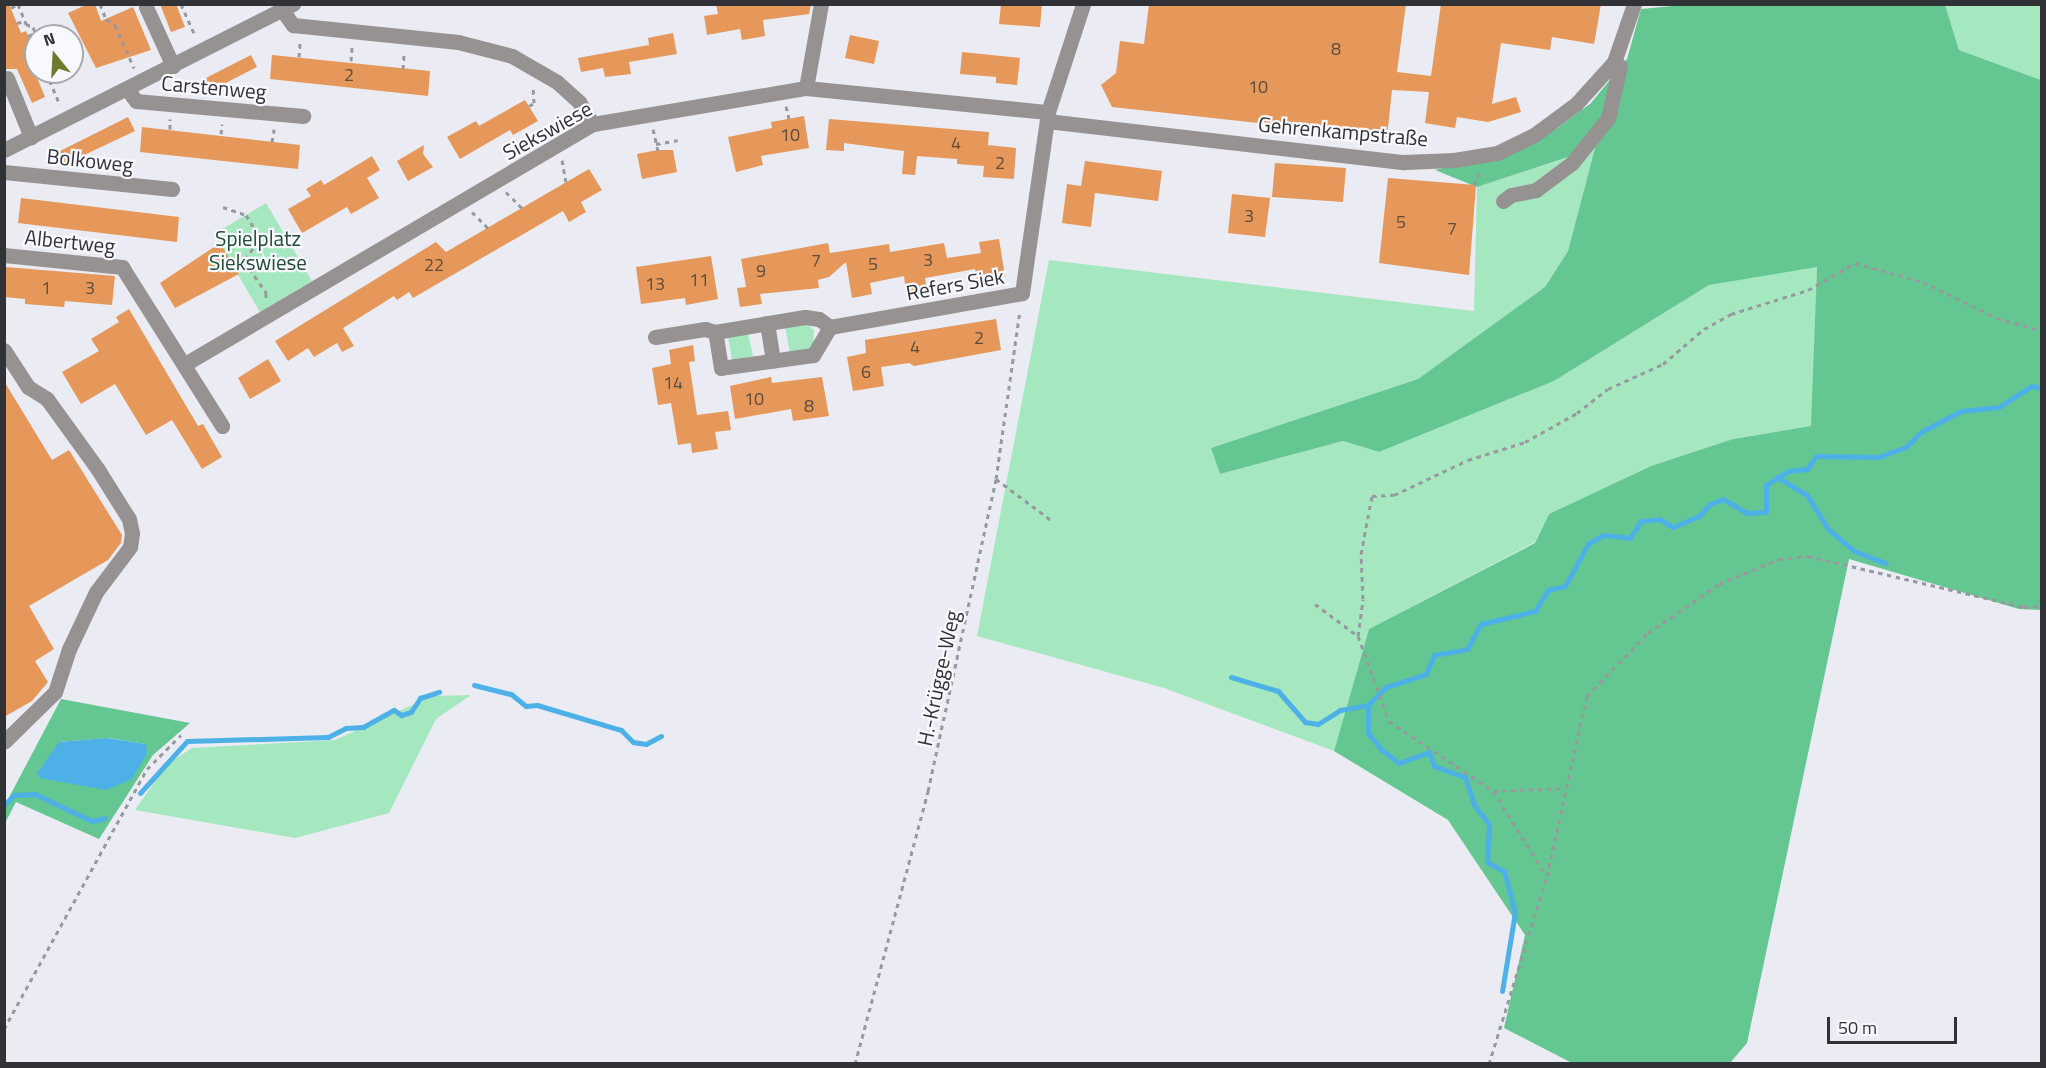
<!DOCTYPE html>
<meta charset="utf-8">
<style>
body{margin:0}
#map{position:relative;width:2046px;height:1068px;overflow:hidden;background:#eaebf3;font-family:"Titillium Web",sans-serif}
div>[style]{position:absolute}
.green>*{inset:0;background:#a5e8c0}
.forest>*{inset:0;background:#64c690}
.water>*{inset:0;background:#4db1e7}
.stream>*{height:5px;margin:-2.5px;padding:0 2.5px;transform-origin:2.5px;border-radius:2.5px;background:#4db1e7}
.building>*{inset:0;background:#e59859}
.path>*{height:3px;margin-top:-1.5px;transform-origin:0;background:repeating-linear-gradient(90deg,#98999f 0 4.5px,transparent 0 9px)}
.minor>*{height:15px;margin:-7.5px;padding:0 7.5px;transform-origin:7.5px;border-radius:7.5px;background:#969292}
span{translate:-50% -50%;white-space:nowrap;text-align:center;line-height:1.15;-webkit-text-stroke:4.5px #f8f9ff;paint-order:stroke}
.number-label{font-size:18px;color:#5e4c3e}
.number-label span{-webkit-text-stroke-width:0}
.street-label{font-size:21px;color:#313235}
.park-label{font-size:21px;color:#234c35}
.frame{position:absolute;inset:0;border:6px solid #313235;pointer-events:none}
.north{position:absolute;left:24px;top:24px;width:60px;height:60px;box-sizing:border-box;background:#f8f9ff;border:2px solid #a8a9ae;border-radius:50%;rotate:342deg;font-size:16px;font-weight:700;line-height:24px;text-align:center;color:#313235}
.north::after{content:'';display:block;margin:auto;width:21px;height:27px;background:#6d7c2a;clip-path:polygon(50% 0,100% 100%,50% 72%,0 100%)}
.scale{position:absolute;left:1827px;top:1017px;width:130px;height:27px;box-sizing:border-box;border:3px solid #313235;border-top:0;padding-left:8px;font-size:18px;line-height:21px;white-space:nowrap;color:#313235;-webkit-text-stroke:4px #f8f9ff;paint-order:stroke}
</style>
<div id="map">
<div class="green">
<i style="clip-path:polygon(1945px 5px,2041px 5px,2041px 80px,1959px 50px)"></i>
<i style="clip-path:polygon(1595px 148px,1568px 251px,1545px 287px,1418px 379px,1211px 448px,1220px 474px,1343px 441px,1379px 452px,1554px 381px,1709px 285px,1817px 266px,1812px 426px,1733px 439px,1651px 466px,1549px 514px,1535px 542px,1369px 629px,1334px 751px,1164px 688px,977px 636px,1049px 260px,1474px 311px,1477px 187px)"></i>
<i style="clip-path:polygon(266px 203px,312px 281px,260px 312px,214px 234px)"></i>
<i style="clip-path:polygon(807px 324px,814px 330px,813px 344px,806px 351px,790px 353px,785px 326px)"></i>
<i style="clip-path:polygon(748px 333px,753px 356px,732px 360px,728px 336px)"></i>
<i style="clip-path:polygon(471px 695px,436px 719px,389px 813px,295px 838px,135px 810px,167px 764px,192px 748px,335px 740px,432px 696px)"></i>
</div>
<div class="forest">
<i style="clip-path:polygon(1693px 4px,1945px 5px,1959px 50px,2041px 80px,2041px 610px,2019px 609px,1849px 559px,1747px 1043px,1730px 1063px,1572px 1063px,1504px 1028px,1525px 935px,1448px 820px,1334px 751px,1369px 629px,1535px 543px,1549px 514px,1651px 466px,1733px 439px,1811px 426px,1817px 267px,1709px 285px,1554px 381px,1379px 452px,1343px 441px,1220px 474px,1211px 448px,1418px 379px,1545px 287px,1568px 251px,1595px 148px,1477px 187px,1435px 170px,1525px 148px,1559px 127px,1591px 103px,1627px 59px,1641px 9px)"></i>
<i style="clip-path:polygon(evenodd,61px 699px,190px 723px,153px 755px,99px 839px,16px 802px,5px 823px,5px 805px,61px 699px,108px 738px,146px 744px,59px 742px,108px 738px)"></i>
</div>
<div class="water">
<i style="clip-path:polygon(107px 738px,146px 744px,147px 754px,132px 779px,106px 790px,40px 778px,37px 773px,59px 742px)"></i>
</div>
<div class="stream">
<i style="left:1777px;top:477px;width:35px;rotate:31deg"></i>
<i style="left:1807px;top:495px;width:40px;rotate:58deg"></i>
<i style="left:1828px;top:529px;width:34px;rotate:40deg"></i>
<i style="left:1854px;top:551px;width:34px;rotate:21deg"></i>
<i style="left:1231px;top:677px;width:49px;rotate:16.6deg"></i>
<i style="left:1278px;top:691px;width:41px;rotate:48.9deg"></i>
<i style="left:1305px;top:722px;width:13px;rotate:9deg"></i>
<i style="left:1318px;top:724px;width:26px;rotate:-32deg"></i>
<i style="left:1340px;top:710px;width:28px;rotate:-10deg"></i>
<i style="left:1368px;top:705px;width:25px;rotate:-45deg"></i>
<i style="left:1386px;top:687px;width:42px;rotate:-18deg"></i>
<i style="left:1426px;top:674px;width:21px;rotate:-67deg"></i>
<i style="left:1434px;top:655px;width:34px;rotate:-10deg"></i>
<i style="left:1467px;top:649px;width:29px;rotate:-61deg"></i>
<i style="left:1481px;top:624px;width:56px;rotate:-13.5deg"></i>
<i style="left:1535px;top:611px;width:25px;rotate:-58deg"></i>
<i style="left:1548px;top:590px;width:17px;rotate:-13deg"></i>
<i style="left:1565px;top:586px;width:48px;rotate:-61.3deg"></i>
<i style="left:1588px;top:544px;width:17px;rotate:-31deg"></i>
<i style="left:1603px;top:535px;width:27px;rotate:6deg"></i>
<i style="left:1630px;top:538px;width:20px;rotate:-57deg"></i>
<i style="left:1641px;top:521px;width:18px;rotate:-6deg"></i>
<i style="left:1659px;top:519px;width:16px;rotate:30deg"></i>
<i style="left:1673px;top:527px;width:28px;rotate:-23deg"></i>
<i style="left:1699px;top:516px;width:16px;rotate:-47deg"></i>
<i style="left:1710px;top:504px;width:14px;rotate:-21deg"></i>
<i style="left:1723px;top:499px;width:28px;rotate:30deg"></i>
<i style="left:1747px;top:513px;width:19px;rotate:-3deg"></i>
<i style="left:1766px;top:512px;width:27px;rotate:-90deg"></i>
<i style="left:1766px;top:485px;width:26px;rotate:-32deg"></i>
<i style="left:1788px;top:471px;width:19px;rotate:-6deg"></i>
<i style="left:1807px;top:469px;width:16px;rotate:-55deg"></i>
<i style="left:1816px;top:456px;width:62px;rotate:0.9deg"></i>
<i style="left:1878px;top:457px;width:30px;rotate:-20deg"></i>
<i style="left:1906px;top:447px;width:21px;rotate:-45deg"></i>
<i style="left:1921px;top:432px;width:45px;rotate:-27.7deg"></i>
<i style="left:1961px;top:411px;width:38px;rotate:-6deg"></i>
<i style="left:1999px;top:407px;width:38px;rotate:-33deg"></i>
<i style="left:2031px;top:386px;width:11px;rotate:10deg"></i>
<i style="left:474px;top:685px;width:38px;rotate:14deg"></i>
<i style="left:511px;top:694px;width:19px;rotate:39deg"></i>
<i style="left:526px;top:706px;width:11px;rotate:-5deg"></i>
<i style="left:537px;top:705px;width:88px;rotate:16.6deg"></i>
<i style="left:621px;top:730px;width:17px;rotate:45deg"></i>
<i style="left:633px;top:742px;width:13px;rotate:9deg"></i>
<i style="left:646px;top:744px;width:17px;rotate:-28deg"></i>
<i style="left:1368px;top:705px;width:28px;rotate:90deg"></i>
<i style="left:1368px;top:733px;width:22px;rotate:51deg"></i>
<i style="left:1382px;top:750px;width:21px;rotate:37deg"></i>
<i style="left:1399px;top:763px;width:32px;rotate:-20deg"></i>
<i style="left:1429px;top:752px;width:15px;rotate:70deg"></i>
<i style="left:1434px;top:766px;width:33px;rotate:20deg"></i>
<i style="left:1465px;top:777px;width:29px;rotate:72deg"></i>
<i style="left:1474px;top:805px;width:24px;rotate:52deg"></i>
<i style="left:1489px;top:824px;width:38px;rotate:93deg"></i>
<i style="left:1487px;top:862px;width:19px;rotate:28deg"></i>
<i style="left:1504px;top:871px;width:42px;rotate:75deg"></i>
<i style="left:1515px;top:912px;width:80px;rotate:99.3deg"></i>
<i style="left:140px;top:793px;width:70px;rotate:-47.9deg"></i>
<i style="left:187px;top:741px;width:141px;rotate:-1.6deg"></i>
<i style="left:328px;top:737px;width:20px;rotate:-27deg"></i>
<i style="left:346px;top:728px;width:17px;rotate:-3deg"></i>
<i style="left:363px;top:727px;width:35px;rotate:-29deg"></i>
<i style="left:394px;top:710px;width:9px;rotate:36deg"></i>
<i style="left:401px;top:715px;width:10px;rotate:-17deg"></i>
<i style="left:411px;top:712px;width:17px;rotate:-57deg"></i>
<i style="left:420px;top:698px;width:20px;rotate:-18deg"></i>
<i style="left:4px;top:805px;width:14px;rotate:-45deg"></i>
<i style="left:14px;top:795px;width:21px;rotate:-3deg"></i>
<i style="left:35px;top:794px;width:63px;rotate:25.3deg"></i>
<i style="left:92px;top:821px;width:13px;rotate:-13deg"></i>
</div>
<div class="building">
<i style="clip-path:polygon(4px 4px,9px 4px,21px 33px,26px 31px,36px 56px,31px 63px,45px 97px,32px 103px,17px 69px,4px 69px)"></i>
<i style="clip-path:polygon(88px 4px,95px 4px,101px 21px,133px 7px,151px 50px,96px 68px,68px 13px)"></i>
<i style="clip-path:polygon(160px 4px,176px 4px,185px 27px,171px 32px)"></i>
<i style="clip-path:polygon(716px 4px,811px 4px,809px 14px,763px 20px,765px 36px,742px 40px,740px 29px,707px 35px,704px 16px,718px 14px)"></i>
<i style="clip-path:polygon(1001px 4px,1042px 4px,1040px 27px,999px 24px)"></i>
<i style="clip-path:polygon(1149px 4px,1406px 4px,1397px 72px,1431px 76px,1441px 4px,1601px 4px,1594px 44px,1552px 37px,1550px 50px,1501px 43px,1492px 104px,1516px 97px,1521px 112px,1488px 122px,1457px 117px,1455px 128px,1425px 123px,1429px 92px,1392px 90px,1387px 137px,1112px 107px,1101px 85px,1116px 73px,1120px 41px,1144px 44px)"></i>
<i style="clip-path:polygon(673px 33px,677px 54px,629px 62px,631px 74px,605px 77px,603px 68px,581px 72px,578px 58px,649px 45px,648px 38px)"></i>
<i style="clip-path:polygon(850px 35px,879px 41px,874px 64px,845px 58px)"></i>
<i style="clip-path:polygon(962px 52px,1020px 58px,1017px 85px,996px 83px,996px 77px,960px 74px)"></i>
<i style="clip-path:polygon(251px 55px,257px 67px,206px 93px,200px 81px)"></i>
<i style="clip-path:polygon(272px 55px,430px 71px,428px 96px,270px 79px)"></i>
<i style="clip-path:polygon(525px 100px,538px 121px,513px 135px,510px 130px,460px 159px,447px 137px,476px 121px,479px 126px)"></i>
<i style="clip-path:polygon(804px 116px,809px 148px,761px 156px,763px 165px,736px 172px,728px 137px,772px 128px,771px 122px)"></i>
<i style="clip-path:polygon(128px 117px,135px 131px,63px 165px,56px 153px)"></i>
<i style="clip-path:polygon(829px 119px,989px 132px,988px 145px,1016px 148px,1014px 179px,983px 177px,984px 166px,957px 164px,957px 159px,917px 156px,915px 175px,902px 174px,904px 151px,844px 143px,844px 151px,826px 150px)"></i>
<i style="clip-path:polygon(142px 127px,300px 145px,298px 169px,140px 152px)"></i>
<i style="clip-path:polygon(424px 145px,423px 154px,433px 167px,408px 181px,397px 161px)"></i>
<i style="clip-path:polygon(658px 150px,673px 150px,677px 172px,642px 179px,637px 154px)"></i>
<i style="clip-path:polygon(372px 156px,380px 170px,367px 178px,379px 198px,351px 214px,347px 207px,302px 233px,288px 209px,311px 196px,306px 189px,321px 180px,324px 185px)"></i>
<i style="clip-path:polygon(1085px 161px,1162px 171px,1158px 201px,1095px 193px,1091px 227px,1062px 223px,1067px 184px,1081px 186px)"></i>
<i style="clip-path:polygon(1275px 163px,1346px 168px,1343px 202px,1272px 197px)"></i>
<i style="clip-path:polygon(589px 169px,602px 190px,581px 202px,586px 212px,569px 222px,563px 211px,413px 298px,409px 292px,397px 300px,394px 296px,343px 328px,354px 346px,342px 352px,337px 343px,314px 357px,308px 348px,288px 361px,275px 341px,436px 242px,446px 252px)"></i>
<i style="clip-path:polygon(1388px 178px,1476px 185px,1469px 275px,1379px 263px)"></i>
<i style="clip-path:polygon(1232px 194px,1270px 198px,1265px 237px,1228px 233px)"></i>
<i style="clip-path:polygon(21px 198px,179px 217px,177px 242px,18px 223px)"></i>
<i style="clip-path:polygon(999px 239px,1005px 276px,977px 280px,975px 269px,925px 278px,927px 290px,906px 293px,904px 276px,870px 283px,872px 294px,852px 298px,846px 262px,829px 277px,818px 280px,819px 288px,760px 294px,762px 304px,740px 307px,737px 288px,746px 287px,741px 259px,828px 243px,830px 253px,889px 244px,890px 252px,944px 243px,947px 258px,981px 253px,979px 242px)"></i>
<i style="clip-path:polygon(220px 243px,239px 274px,175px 308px,160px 283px)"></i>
<i style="clip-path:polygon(711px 256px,718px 299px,686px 305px,685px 298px,641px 304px,636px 267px)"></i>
<i style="clip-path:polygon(6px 267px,115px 276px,112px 305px,65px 301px,64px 307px,25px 304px,25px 299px,4px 297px)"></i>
<i style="clip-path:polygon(129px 309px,198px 426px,203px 424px,222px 457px,202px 469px,172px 420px,146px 435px,115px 384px,81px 404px,62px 372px,99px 351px,91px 339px,119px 322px,116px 317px)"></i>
<i style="clip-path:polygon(996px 319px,1001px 350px,914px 366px,909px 363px,881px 367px,884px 386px,853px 391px,847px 357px,866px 353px,865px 340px)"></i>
<i style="clip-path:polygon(693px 345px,695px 361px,689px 362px,697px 415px,728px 411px,731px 430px,715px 432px,718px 449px,692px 453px,691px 443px,678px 445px,671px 403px,658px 405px,652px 368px,671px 364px,669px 350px)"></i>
<i style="clip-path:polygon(268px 359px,281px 381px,250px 399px,238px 378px)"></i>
<i style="clip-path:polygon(771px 377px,772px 383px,822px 377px,829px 416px,793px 421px,791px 409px,735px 419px,730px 386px)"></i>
<i style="clip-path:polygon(4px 381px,52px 460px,69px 450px,122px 535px,121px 543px,108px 560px,29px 606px,54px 649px,35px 661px,48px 682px,32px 701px,4px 717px)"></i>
</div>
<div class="path">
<i style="left:18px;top:4px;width:22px;rotate:68deg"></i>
<i style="left:26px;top:24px;width:8px;rotate:23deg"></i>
<i style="left:33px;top:27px;width:10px;rotate:66deg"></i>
<i style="left:100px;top:4px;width:16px;rotate:68deg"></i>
<i style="left:106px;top:19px;width:11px;rotate:34deg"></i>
<i style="left:115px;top:25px;width:47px;rotate:66.2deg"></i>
<i style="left:181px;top:4px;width:35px;rotate:66deg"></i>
<i style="left:11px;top:8px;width:8px;rotate:-30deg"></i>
<i style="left:17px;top:23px;width:8px;rotate:-14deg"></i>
<i style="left:28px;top:36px;width:9px;rotate:-21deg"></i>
<i style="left:34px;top:50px;width:2px;rotate:-27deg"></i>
<i style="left:299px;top:57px;width:16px;rotate:-86deg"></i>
<i style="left:351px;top:61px;width:16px;rotate:-86deg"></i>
<i style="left:403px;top:69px;width:16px;rotate:-86deg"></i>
<i style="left:46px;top:72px;width:36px;rotate:67deg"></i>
<i style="left:529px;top:106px;width:6px;rotate:-31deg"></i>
<i style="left:534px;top:103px;width:17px;rotate:-93deg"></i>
<i style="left:786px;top:106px;width:13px;rotate:77deg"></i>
<i style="left:170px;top:129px;width:10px;rotate:-90deg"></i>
<i style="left:653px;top:129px;width:22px;rotate:77deg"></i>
<i style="left:221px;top:134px;width:10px;rotate:-84deg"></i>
<i style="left:272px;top:142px;width:13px;rotate:-81deg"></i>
<i style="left:656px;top:144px;width:22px;rotate:-10deg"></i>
<i style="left:562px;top:160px;width:22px;rotate:80deg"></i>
<i style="left:1474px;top:185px;width:14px;rotate:-69deg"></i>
<i style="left:506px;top:192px;width:23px;rotate:45deg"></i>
<i style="left:223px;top:207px;width:24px;rotate:19deg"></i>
<i style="left:246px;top:215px;width:15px;rotate:58deg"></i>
<i style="left:254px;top:228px;width:14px;rotate:73deg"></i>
<i style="left:258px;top:241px;width:24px;rotate:125deg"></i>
<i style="left:244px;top:261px;width:39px;rotate:55deg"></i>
<i style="left:266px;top:293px;width:6px;rotate:90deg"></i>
<i style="left:472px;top:212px;width:23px;rotate:45deg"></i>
<i style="left:996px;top:479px;width:69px;rotate:36.7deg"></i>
<i style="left:1315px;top:604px;width:54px;rotate:36.7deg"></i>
<i style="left:1358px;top:636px;width:90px;rotate:70deg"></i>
<i style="left:1389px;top:721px;width:125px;rotate:33.9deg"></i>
<i style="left:1493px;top:791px;width:99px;rotate:57.8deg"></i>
<i style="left:1358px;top:636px;width:37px;rotate:-82deg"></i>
<i style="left:1363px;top:599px;width:45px;rotate:-92.5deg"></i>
<i style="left:1361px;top:554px;width:59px;rotate:-79.3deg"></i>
<i style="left:1372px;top:496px;width:22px;rotate:-3deg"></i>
<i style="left:1394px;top:495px;width:82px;rotate:-25.3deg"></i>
<i style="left:1468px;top:460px;width:60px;rotate:-17.5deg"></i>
<i style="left:1525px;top:442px;width:60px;rotate:-29.1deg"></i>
<i style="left:1577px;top:413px;width:39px;rotate:-38deg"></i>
<i style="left:1608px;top:389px;width:60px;rotate:-24.4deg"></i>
<i style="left:1663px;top:364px;width:54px;rotate:-40.5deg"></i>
<i style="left:1704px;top:329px;width:31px;rotate:-29deg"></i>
<i style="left:1731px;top:314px;width:81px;rotate:-17.3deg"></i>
<i style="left:1808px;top:290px;width:54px;rotate:-29.9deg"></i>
<i style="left:1855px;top:263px;width:71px;rotate:15.6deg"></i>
<i style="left:1923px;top:282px;width:82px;rotate:25.9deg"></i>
<i style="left:1997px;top:318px;width:47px;rotate:16.1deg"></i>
<i style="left:1493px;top:791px;width:72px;rotate:-2.4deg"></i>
<i style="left:4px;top:1029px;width:297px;rotate:-61.2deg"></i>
<i style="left:147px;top:769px;width:48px;rotate:-45deg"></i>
<i style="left:855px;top:1064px;width:283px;rotate:-75deg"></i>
<i style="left:928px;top:791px;width:319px;rotate:-77.7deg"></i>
<i style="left:996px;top:479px;width:171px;rotate:-81.9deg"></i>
<i style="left:1489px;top:1064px;width:197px;rotate:-72.9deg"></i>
<i style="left:1547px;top:876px;width:184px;rotate:-77.5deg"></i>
<i style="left:1587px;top:696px;width:88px;rotate:-45.9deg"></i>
<i style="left:1648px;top:633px;width:86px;rotate:-34.6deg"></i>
<i style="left:1719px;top:584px;width:65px;rotate:-22.6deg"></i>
<i style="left:1779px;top:559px;width:29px;rotate:-6deg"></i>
<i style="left:1808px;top:556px;width:222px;rotate:13.3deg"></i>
<i style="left:2024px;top:607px;width:18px;rotate:-3deg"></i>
</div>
<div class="minor">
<i style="left:146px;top:7px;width:65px;rotate:65.4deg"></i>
<i style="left:282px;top:10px;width:19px;rotate:54deg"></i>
<i style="left:293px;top:25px;width:166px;rotate:5.9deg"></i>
<i style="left:458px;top:42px;width:56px;rotate:14.5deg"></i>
<i style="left:512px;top:56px;width:52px;rotate:30deg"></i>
<i style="left:557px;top:82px;width:30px;rotate:42deg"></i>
<i style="left:579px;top:102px;width:26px;rotate:58deg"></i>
<i style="left:7px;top:78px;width:64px;rotate:67.9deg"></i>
<i style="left:806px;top:88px;width:85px;rotate:-79.9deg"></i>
<i style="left:127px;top:89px;width:15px;rotate:53deg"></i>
<i style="left:136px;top:101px;width:168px;rotate:5.1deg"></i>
<i style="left:1047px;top:121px;width:359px;rotate:6.6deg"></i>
<i style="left:1404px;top:162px;width:50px;rotate:-2.3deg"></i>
<i style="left:1454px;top:160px;width:44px;rotate:-9.2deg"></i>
<i style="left:1497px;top:153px;width:41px;rotate:-25.9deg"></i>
<i style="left:1534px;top:135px;width:52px;rotate:-36.4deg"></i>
<i style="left:1576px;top:104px;width:57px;rotate:-47.9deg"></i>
<i style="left:1614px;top:62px;width:61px;rotate:-71deg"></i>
<i style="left:4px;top:150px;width:324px;rotate:-26.8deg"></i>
<i style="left:4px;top:172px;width:169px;rotate:5.8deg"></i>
<i style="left:1503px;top:201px;width:10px;rotate:-37deg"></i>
<i style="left:1511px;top:195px;width:25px;rotate:-11deg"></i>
<i style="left:1536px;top:190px;width:45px;rotate:-36.9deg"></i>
<i style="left:1572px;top:163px;width:58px;rotate:-51.3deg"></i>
<i style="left:1608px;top:118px;width:53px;rotate:-77deg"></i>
<i style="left:1620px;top:66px;width:7px;rotate:-146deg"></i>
<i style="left:4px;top:255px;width:119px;rotate:5.8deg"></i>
<i style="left:122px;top:267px;width:188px;rotate:57.8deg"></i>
<i style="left:805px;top:317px;width:14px;rotate:8deg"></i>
<i style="left:819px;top:319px;width:14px;rotate:36deg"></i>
<i style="left:830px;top:327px;width:33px;rotate:121deg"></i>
<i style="left:813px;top:355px;width:93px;rotate:172deg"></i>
<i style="left:721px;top:368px;width:36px;rotate:-99deg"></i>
<i style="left:715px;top:332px;width:91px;rotate:-9.5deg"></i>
<i style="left:767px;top:323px;width:38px;rotate:81deg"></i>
<i style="left:830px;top:327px;width:195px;rotate:-10deg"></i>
<i style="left:1022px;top:293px;width:183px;rotate:-81.8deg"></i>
<i style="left:1048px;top:112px;width:114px;rotate:-72deg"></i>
<i style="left:655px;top:337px;width:51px;rotate:-9.1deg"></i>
<i style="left:705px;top:329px;width:10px;rotate:17deg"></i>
<i style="left:4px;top:350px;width:44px;rotate:57deg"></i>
<i style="left:28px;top:387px;width:22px;rotate:32deg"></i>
<i style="left:47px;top:399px;width:85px;rotate:54.1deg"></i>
<i style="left:97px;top:468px;width:60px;rotate:57.9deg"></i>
<i style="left:129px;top:519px;width:14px;rotate:78deg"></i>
<i style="left:132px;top:533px;width:14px;rotate:98deg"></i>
<i style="left:130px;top:547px;width:56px;rotate:127.1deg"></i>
<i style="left:96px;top:592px;width:63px;rotate:115.3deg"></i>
<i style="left:69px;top:649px;width:45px;rotate:108deg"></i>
<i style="left:55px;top:692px;width:71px;rotate:135.6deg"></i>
<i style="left:185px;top:364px;width:473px;rotate:-30.5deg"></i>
<i style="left:593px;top:124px;width:216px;rotate:-9.6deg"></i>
<i style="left:806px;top:88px;width:243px;rotate:5.7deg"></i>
</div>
<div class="number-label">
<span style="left:1336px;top:49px">8</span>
<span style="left:349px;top:75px">2</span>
<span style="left:1258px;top:87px">10</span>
<span style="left:790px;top:135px">10</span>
<span style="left:956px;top:143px">4</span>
<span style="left:1000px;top:163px">2</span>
<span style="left:1249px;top:216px">3</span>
<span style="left:1401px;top:222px">5</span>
<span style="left:1452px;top:229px">7</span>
<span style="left:928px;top:260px">3</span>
<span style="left:816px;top:261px">7</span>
<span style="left:873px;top:264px">5</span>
<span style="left:434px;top:265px">22</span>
<span style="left:761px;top:271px">9</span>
<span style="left:699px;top:280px">11</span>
<span style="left:655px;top:284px">13</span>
<span style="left:46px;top:288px">1</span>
<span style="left:90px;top:288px">3</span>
<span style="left:979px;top:338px">2</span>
<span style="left:915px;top:347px">4</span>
<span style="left:866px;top:372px">6</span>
<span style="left:673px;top:383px">14</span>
<span style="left:754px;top:399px">10</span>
<span style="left:809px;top:406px">8</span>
</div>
<div class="street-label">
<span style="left:214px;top:87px;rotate:5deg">Carstenweg</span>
<span style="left:547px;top:130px;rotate:-29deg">Siekswiese</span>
<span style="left:1343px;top:131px;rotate:5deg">Gehrenkampstraße</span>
<span style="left:90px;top:160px;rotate:6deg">Bolkoweg</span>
<span style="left:70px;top:241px;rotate:6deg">Albertweg</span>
<span style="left:955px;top:284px;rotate:-10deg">Refers Siek</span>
<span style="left:938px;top:678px;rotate:-78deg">H.-Krügge-Weg</span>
</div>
<div class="park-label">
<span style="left:258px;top:250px">Spielplatz<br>Siekswiese</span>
</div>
<div class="frame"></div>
<div class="north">N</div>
<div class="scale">50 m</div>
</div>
